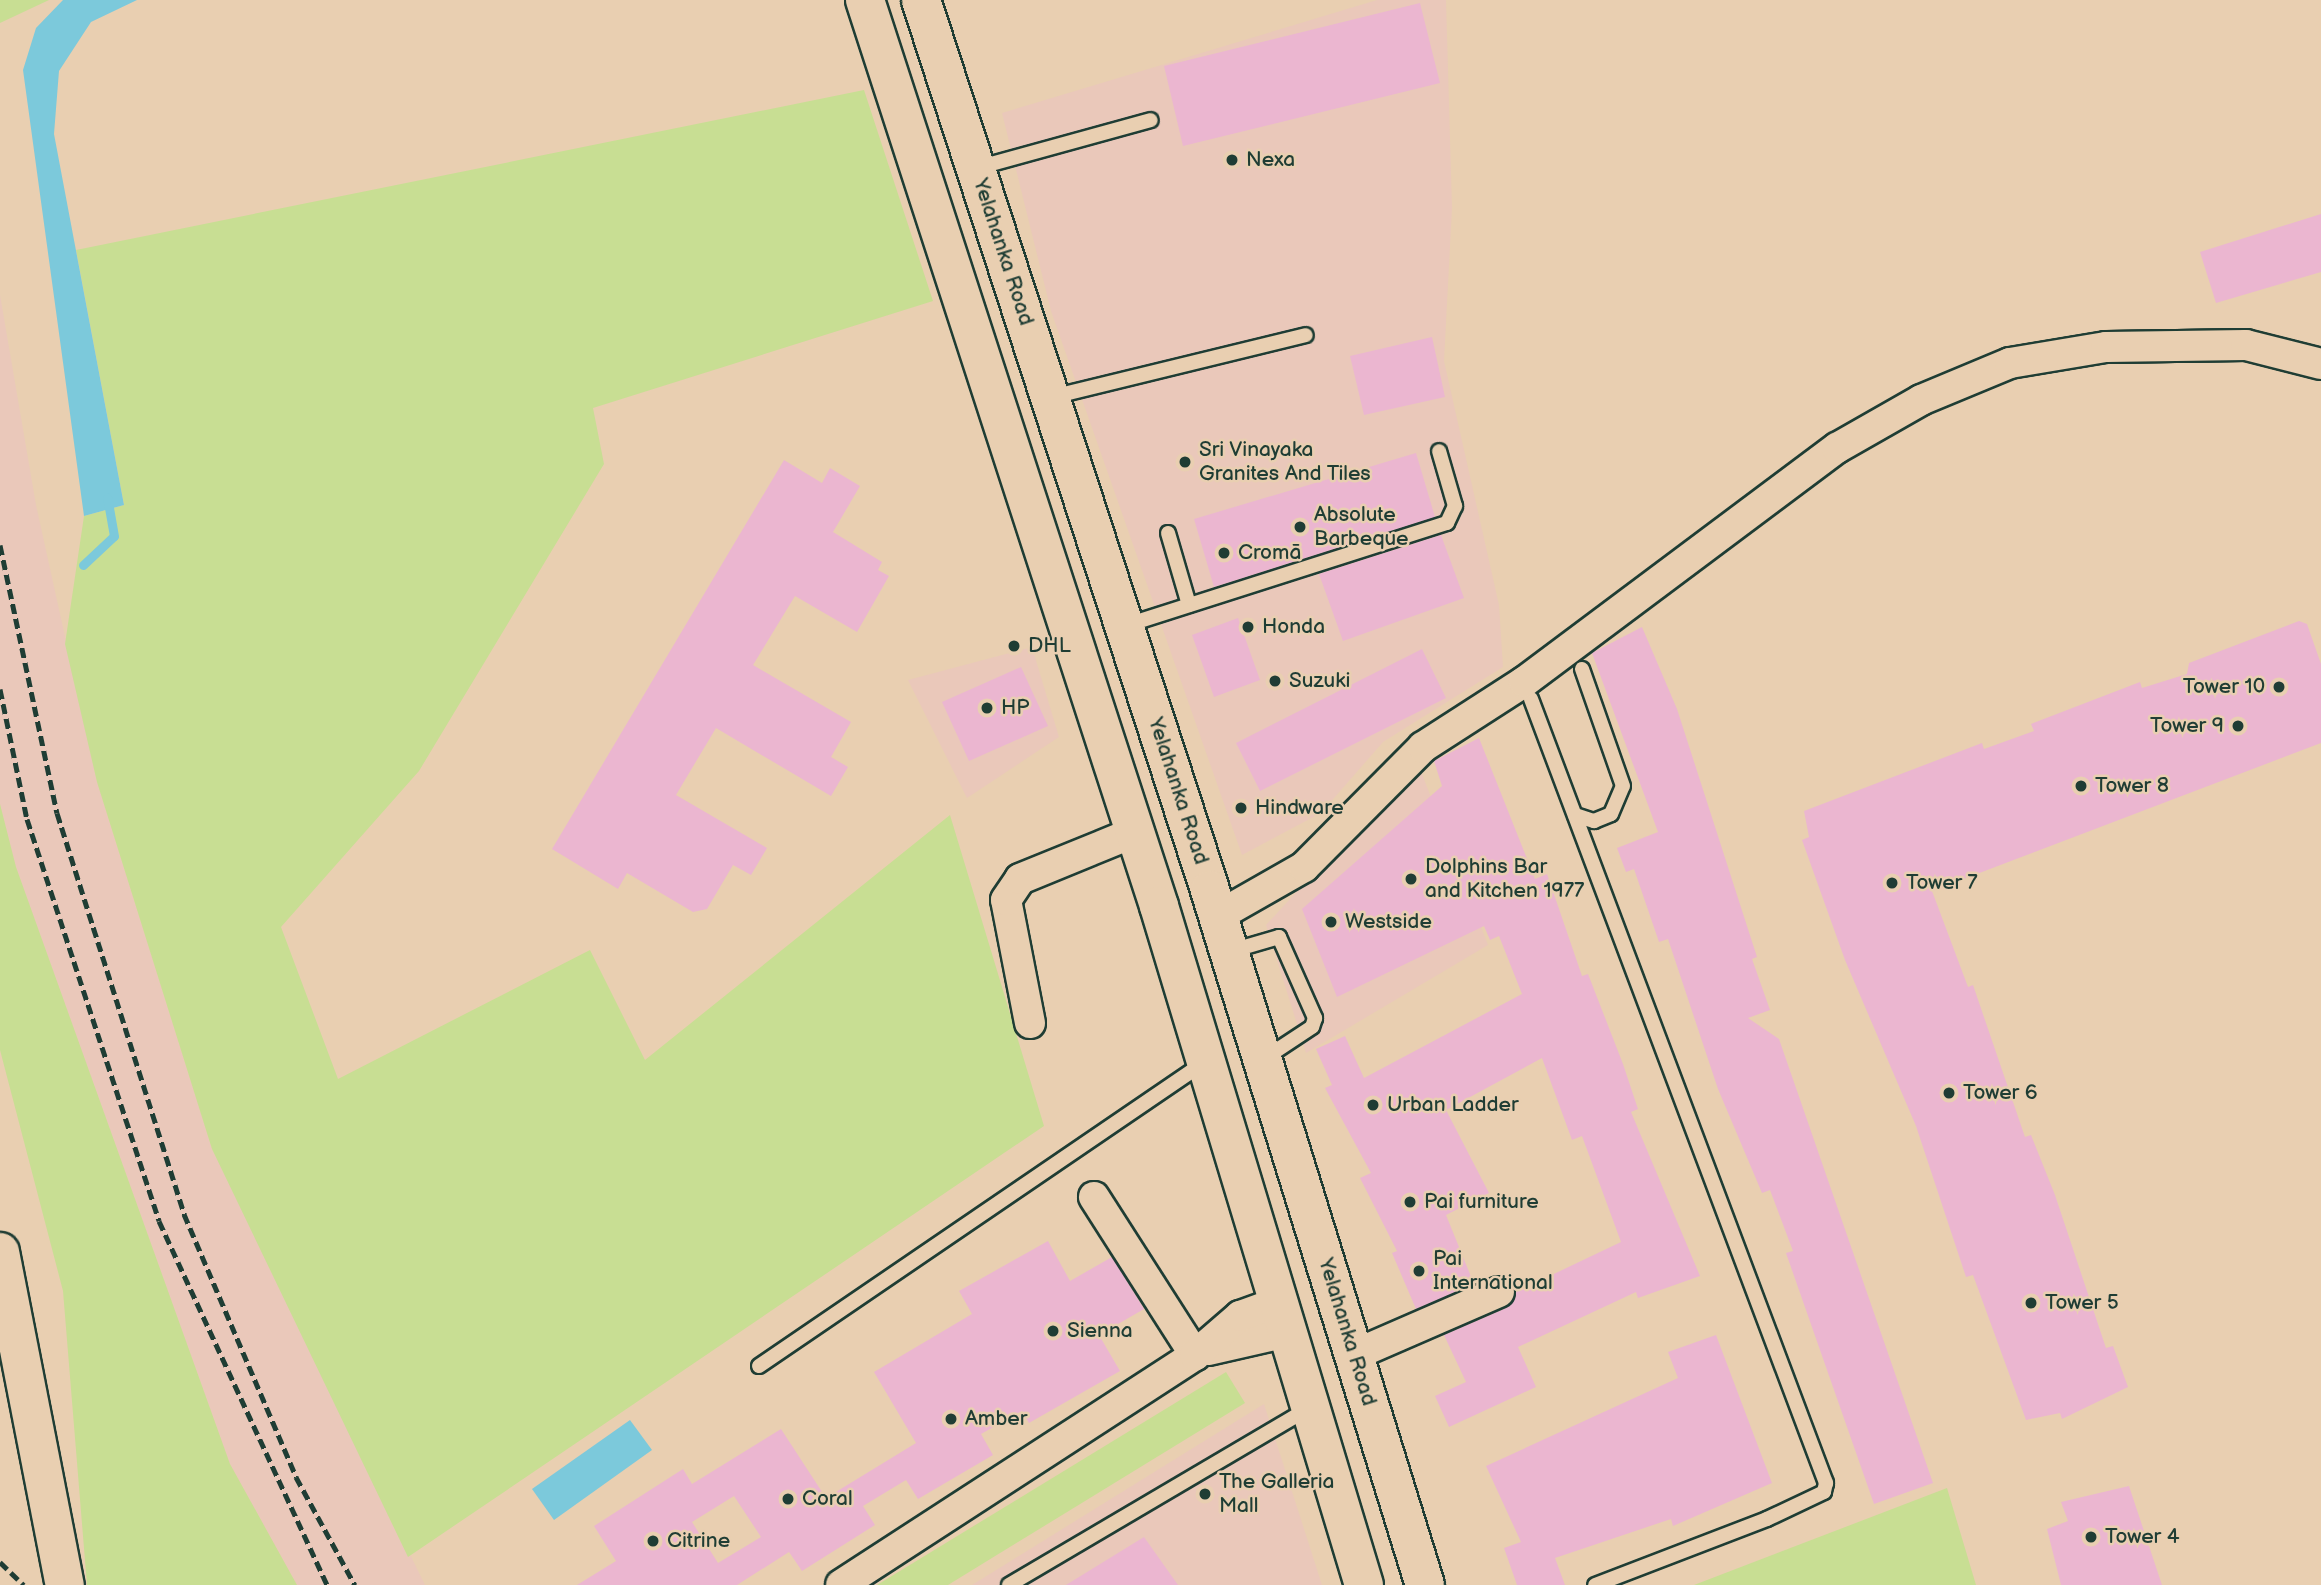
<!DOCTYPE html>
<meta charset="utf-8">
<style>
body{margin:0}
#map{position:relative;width:2321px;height:1585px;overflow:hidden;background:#e9cfb1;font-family:"Balsamiq Sans",sans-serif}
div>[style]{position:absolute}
.built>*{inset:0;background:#eac8ba}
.green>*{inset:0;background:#c8de93}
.water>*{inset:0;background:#7cc9db}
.stream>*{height:9px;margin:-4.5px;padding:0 4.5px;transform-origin:4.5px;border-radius:4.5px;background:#7cc9db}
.building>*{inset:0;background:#ebb6d0}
.roads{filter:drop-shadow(2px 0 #1f3d34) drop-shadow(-2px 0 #1f3d34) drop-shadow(0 2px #1f3d34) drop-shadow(0 -2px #1f3d34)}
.lane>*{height:14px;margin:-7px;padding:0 7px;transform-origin:7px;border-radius:7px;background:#e9cfb1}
.street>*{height:30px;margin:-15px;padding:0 15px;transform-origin:15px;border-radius:15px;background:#e9cfb1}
.secondary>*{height:38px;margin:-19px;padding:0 19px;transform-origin:19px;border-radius:19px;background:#e9cfb1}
.primary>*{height:38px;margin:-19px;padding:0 19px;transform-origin:19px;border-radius:19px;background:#e9cfb1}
.rail>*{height:5px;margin-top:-2.5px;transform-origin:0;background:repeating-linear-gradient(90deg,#1f3d34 0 10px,transparent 0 15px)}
.dots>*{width:19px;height:19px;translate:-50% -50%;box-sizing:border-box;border:4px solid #e9cfb1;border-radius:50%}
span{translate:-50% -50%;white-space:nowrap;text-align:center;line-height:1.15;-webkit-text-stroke:5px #e9cfb1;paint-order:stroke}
.poi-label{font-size:21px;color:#1f3d34}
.left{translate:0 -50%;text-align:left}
.right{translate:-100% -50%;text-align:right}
.street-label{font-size:21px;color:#1f3d34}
</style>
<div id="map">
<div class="built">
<i style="clip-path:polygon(1377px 0,1446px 0,1452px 208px,1444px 361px,1499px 605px,1503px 667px,1383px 742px,1321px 813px,1242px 855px,1051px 311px,1002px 113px)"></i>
<i style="clip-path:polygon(0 295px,36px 505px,97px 782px,212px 1149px,425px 1585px,297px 1585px,230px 1464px,16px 867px,0 804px)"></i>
<i style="clip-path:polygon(1032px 647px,1059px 737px,967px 798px,908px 680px)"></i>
<i style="clip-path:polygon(1417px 761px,1488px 945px,1306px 1053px,1266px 925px)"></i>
<i style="clip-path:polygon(1264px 1404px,1322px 1585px,972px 1585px)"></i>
</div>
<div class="green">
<i style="clip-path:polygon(0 0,49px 0,0 23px)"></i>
<i style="clip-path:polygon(864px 90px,933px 301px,593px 408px,604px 464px,419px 771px,281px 927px,338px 1079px,590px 950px,645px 1060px,950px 815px,1044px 1126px,408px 1557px,212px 1149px,97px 782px,65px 644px,84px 516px,124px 505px,76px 250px)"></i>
<i style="clip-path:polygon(0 804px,16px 867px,230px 1464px,297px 1585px,87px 1585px,63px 1291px,0 1050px)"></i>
<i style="clip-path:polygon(1226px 1372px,1245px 1403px,948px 1585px,877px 1585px)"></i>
<i style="clip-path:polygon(1947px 1488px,1976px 1585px,1694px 1585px)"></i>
</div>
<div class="water">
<i style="clip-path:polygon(63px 0,137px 0,91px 22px,59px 71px,54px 134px,124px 505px,84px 516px,23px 70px,36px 28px)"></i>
<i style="clip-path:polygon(630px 1420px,652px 1450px,554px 1520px,532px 1489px)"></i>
</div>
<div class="stream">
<i style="left:83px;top:565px;width:42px;rotate:-43.1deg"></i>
<i style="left:114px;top:536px;width:39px;rotate:-100deg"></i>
</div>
<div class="building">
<i style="clip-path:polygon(1420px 3px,1440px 83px,1183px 146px,1164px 66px)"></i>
<i style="clip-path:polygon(2321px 214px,2321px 272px,2216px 303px,2200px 252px)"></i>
<i style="clip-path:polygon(1432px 337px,1445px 397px,1364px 415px,1350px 356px)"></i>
<i style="clip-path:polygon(1416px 453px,1435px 517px,1214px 587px,1194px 519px)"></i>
<i style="clip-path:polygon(784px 460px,822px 483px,830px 468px,860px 486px,833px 532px,882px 562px,878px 570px,889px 576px,857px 632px,795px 596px,753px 665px,851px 722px,831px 757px,848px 767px,831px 796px,716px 728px,676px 795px,767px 848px,751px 875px,733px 865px,707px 909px,693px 912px,627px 873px,618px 889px,552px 849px)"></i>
<i style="clip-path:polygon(1441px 535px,1464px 598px,1343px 641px,1319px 574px)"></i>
<i style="clip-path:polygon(1238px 618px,1260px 680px,1214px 697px,1192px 635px)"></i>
<i style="clip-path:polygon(2299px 621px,2307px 624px,2321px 664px,2321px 743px,1932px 891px,1968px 987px,1973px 985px,2025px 1137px,2031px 1135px,2055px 1195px,2106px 1348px,2113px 1346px,2128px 1387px,2062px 1419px,2060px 1413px,2026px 1420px,1973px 1275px,1966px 1277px,1916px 1126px,1845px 960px,1802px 840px,1809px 837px,1804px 811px,1982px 743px,1984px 749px,2034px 731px,2031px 724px,2140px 682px,2142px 688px,2187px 674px,2189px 663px)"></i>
<i style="clip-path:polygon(1642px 627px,1677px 709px,1757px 957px,1752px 959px,1770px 1010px,1748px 1018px,1779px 1039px,1933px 1483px,1874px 1504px,1786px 1253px,1793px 1251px,1770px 1190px,1762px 1193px,1718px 1089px,1668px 939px,1659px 942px,1634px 869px,1626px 872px,1617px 848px,1658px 832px,1592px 653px)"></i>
<i style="clip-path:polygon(1422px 649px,1446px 698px,1260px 791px,1236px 743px)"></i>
<i style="clip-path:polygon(1021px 667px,1048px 726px,969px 761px,942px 702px)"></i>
<i style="clip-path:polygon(1479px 738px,1535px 879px,1547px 874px,1582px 976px,1588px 974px,1623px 1064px,1638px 1109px,1631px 1112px,1700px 1276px,1638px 1298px,1636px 1292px,1518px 1347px,1536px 1387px,1449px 1427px,1435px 1396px,1466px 1382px,1444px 1335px,1506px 1308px,1516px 1292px,1621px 1242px,1582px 1136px,1572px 1140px,1542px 1058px,1446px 1110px,1489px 1193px,1446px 1215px,1474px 1284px,1416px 1309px,1392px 1253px,1397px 1251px,1360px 1178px,1371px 1173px,1325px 1088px,1332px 1085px,1316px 1049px,1345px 1036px,1364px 1078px,1522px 994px,1499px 936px,1490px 940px,1484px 926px,1337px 997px,1302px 909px,1442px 786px,1434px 761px)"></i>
<i style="clip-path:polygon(evenodd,1048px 1241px,1070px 1281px,1112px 1257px,1144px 1309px,1099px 1335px,1120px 1371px,1029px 1423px,1022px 1411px,981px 1434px,993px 1455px,918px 1499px,906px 1480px,863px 1506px,875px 1525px,802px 1571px,789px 1552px,737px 1585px,577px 1585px,616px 1561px,594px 1526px,683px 1469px,692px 1484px,781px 1429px,826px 1498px,916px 1443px,874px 1372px,972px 1314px,959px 1291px,1048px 1241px,734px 1496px,761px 1537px,718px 1563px,692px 1522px,734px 1496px)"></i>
<i style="clip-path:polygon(1716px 1335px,1772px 1483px,1673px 1526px,1671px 1519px,1555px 1558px,1565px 1585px,1517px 1585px,1504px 1548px,1521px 1542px,1486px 1466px,1678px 1378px,1668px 1352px)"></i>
<i style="clip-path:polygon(2129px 1486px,2162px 1585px,2061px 1585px,2047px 1529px,2068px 1521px,2061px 1502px)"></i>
<i style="clip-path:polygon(1144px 1537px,1178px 1585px,1066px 1585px)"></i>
</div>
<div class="roads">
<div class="lane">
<i style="left:977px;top:168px;width:180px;rotate:-15.4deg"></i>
<i style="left:1052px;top:397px;width:261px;rotate:-13.7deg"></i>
<i style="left:1168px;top:533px;width:75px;rotate:73.7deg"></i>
<i style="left:1127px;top:625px;width:336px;rotate:-17.7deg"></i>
<i style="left:1447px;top:523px;width:19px;rotate:-65deg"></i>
<i style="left:1455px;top:506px;width:57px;rotate:-106.2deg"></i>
<i style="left:1531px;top:699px;width:838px;rotate:69.38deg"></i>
<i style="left:1826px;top:1483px;width:9px;rotate:103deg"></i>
<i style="left:1824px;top:1492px;width:63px;rotate:154.7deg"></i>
<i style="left:1767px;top:1519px;width:184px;rotate:159deg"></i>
<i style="left:1575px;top:815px;width:20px;rotate:18deg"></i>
<i style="left:1594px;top:821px;width:18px;rotate:-22deg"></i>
<i style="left:1611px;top:814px;width:30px;rotate:-67deg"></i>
<i style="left:1623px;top:786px;width:124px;rotate:-109.3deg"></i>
<i style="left:1231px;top:951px;width:50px;rotate:-16.3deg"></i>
<i style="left:1279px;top:937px;width:89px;rotate:66deg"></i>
<i style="left:1315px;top:1018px;width:9px;rotate:108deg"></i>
<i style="left:1312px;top:1027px;width:56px;rotate:146.6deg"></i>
<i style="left:759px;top:1366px;width:540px;rotate:-34.28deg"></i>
<i style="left:1009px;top:1585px;width:348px;rotate:-30.5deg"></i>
</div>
<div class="street">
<i style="left:1218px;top:916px;width:99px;rotate:-29.7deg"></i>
<i style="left:1304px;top:867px;width:169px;rotate:-45.2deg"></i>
<i style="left:1423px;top:747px;width:120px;rotate:-32.8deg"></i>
<i style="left:1524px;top:682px;width:391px;rotate:-36.8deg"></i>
<i style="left:1837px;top:448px;width:97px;rotate:-29.7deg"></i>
<i style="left:1921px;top:400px;width:96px;rotate:-22.6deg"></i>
<i style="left:2010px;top:363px;width:97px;rotate:-9.5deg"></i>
<i style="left:2106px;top:347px;width:140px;rotate:-0.8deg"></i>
<i style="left:2246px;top:345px;width:77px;rotate:14.2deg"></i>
<i style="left:1030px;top:1023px;width:125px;rotate:-101deg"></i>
<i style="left:1006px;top:900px;width:25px;rotate:-56deg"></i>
<i style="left:1020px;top:879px;width:124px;rotate:-22.2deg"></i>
<i style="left:1094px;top:1197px;width:188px;rotate:57.4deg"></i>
<i style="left:1208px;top:1350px;width:82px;rotate:-12.7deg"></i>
<i style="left:1354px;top:1355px;width:158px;rotate:-23.5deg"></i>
<i style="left:841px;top:1585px;width:422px;rotate:-33deg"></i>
<i style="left:1195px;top:1355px;width:60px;rotate:-40.9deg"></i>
<i style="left:1240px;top:1316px;width:41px;rotate:-19.7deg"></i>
</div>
<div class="secondary">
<i style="left:0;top:1252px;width:339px;rotate:79deg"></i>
</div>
<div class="primary">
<i style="left:865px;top:0;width:953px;rotate:72.02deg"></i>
<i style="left:1159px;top:906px;width:709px;rotate:73.2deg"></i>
<i style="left:921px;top:0;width:936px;rotate:72.01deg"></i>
<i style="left:1210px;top:890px;width:727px;rotate:72.81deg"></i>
</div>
</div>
<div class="rail">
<i style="left:0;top:545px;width:274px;rotate:78deg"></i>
<i style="left:57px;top:813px;width:421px;rotate:72.4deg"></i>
<i style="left:184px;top:1214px;width:286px;rotate:66.9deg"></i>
<i style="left:296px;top:1477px;width:123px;rotate:61.4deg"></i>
<i style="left:0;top:689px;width:133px;rotate:78.3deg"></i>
<i style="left:27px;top:819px;width:423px;rotate:71.8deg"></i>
<i style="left:159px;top:1221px;width:401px;rotate:65.2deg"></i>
<i style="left:0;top:1562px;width:33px;rotate:44deg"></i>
</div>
<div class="dots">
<i style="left:1232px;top:160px;background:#1f3d34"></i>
<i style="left:1185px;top:462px;background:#1f3d34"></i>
<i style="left:1300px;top:527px;background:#1f3d34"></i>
<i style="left:1224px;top:553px;background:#1f3d34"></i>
<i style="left:1248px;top:627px;background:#1f3d34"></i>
<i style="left:1014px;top:646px;background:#1f3d34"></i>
<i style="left:1275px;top:681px;background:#1f3d34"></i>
<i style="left:2279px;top:687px;background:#1f3d34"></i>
<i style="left:987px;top:708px;background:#1f3d34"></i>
<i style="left:2238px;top:726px;background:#1f3d34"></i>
<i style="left:2081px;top:786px;background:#1f3d34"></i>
<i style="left:1241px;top:808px;background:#1f3d34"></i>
<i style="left:1411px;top:879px;background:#1f3d34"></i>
<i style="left:1892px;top:883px;background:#1f3d34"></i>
<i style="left:1331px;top:922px;background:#1f3d34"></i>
<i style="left:1949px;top:1093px;background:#1f3d34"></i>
<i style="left:1373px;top:1105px;background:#1f3d34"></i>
<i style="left:1410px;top:1202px;background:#1f3d34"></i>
<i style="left:1419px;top:1271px;background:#1f3d34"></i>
<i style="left:2031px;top:1303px;background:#1f3d34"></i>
<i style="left:1053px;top:1331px;background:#1f3d34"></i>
<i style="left:951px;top:1419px;background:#1f3d34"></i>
<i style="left:1205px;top:1494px;background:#1f3d34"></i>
<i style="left:788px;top:1499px;background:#1f3d34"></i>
<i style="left:2091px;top:1537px;background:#1f3d34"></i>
<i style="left:653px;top:1541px;background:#1f3d34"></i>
</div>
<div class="poi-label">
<span class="left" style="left:1246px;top:160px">Nexa</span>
<span class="left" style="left:1199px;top:462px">Sri Vinayaka<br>Granites And Tiles</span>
<span class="left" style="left:1314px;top:527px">Absolute<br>Barbeque</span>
<span class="left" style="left:1238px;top:553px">Cromā</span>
<span class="left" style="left:1262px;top:627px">Honda</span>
<span class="left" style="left:1028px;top:646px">DHL</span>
<span class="left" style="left:1289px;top:681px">Suzuki</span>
<span class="right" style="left:2265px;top:687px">Tower 10</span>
<span class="left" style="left:1001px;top:708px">HP</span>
<span class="right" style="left:2224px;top:726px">Tower 9</span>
<span class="left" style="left:2095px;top:786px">Tower 8</span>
<span class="left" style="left:1255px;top:808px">Hindware</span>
<span class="left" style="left:1425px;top:879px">Dolphins Bar<br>and Kitchen 1977</span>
<span class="left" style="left:1906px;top:883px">Tower 7</span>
<span class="left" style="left:1345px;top:922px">Westside</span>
<span class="left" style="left:1963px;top:1093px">Tower 6</span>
<span class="left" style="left:1387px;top:1105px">Urban Ladder</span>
<span class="left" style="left:1424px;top:1202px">Pai furniture</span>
<span class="left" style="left:1433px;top:1271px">Pai<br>International</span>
<span class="left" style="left:2045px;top:1303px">Tower 5</span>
<span class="left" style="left:1067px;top:1331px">Sienna</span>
<span class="left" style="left:965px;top:1419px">Amber</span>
<span class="left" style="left:1219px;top:1494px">The Galleria<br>Mall</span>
<span class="left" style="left:802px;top:1499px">Coral</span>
<span class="left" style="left:2105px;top:1537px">Tower 4</span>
<span class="left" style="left:667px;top:1541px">Citrine</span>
</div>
<div class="street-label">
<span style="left:1003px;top:252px;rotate:72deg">Yelahanka Road</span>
<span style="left:1178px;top:791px;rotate:72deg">Yelahanka Road</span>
<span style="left:1347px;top:1332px;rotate:73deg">Yelahanka Road</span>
</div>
</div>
